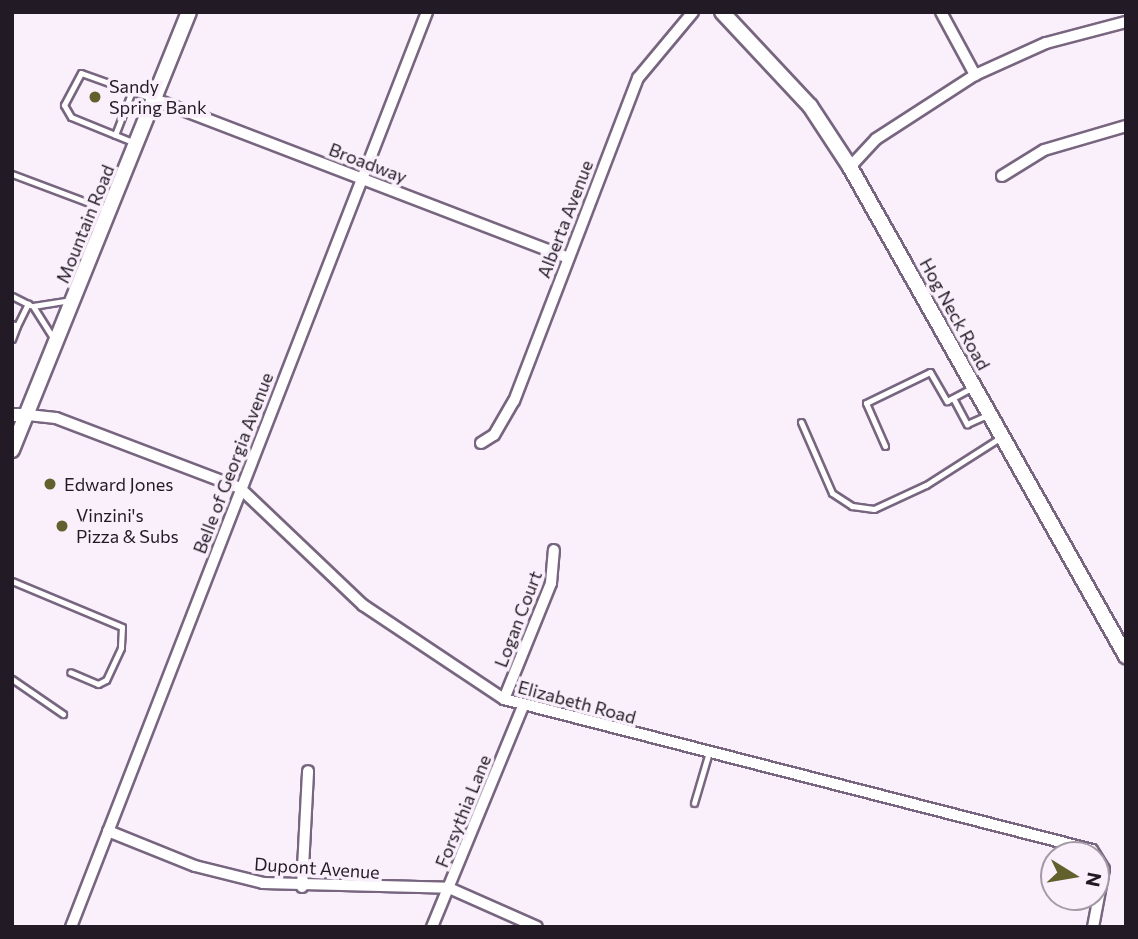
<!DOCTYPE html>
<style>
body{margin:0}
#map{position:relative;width:1138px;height:939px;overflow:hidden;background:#f9f0fc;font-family:Commissioner,sans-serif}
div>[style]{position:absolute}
.roads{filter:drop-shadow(2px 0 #78657f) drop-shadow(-2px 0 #78657f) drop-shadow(0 2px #78657f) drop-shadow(0 -2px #78657f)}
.service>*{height:5px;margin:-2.5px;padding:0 2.5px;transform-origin:2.5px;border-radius:2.5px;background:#fff}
.minor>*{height:10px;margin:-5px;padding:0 5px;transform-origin:5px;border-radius:5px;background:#fff}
.tertiary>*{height:12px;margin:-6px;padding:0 6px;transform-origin:6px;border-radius:6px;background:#fff}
.secondary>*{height:14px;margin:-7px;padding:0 7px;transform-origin:7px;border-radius:7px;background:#fff}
.dots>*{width:19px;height:19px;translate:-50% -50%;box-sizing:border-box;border:4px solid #f9f0fc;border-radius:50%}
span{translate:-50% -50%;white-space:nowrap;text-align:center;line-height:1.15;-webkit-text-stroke:7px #f9f0fc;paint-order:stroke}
.poi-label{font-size:18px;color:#221a25}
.left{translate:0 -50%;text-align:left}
.street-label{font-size:18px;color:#221a25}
.frame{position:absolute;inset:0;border:14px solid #221a25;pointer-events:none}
.north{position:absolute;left:1040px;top:841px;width:70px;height:70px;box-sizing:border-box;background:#f9f0fc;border:2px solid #a39aa6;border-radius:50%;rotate:101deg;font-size:19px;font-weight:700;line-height:28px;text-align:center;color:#221a25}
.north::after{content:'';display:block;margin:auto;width:24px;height:32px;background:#62602d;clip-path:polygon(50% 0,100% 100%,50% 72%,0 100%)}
</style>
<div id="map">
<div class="roads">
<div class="service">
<i style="left:115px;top:135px;width:47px;rotate:-68.9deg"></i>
<i style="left:135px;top:143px;width:69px;rotate:-157.9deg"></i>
<i style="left:71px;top:117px;width:14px;rotate:-120deg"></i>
<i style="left:64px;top:105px;width:36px;rotate:-62deg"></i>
<i style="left:81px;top:73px;width:74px;rotate:19.7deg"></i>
<i style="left:12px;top:174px;width:103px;rotate:20.6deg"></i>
<i style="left:12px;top:296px;width:20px;rotate:27deg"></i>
<i style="left:12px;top:324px;width:5px;rotate:22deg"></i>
<i style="left:17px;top:326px;width:25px;rotate:-64deg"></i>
<i style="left:12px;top:339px;width:14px;rotate:-69deg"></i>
<i style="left:55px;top:341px;width:41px;rotate:-122.2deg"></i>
<i style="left:33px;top:306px;width:36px;rotate:-9deg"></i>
<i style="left:953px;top:398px;width:30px;rotate:62deg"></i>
<i style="left:967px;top:424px;width:24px;rotate:-24deg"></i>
<i style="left:801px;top:422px;width:77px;rotate:66.4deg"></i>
<i style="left:832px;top:493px;width:24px;rotate:33deg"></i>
<i style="left:852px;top:506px;width:22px;rotate:8deg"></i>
<i style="left:874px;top:509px;width:57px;rotate:-24.8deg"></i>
<i style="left:926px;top:485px;width:89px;rotate:-32.6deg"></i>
<i style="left:885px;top:446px;width:47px;rotate:-113.8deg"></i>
<i style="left:866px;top:403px;width:71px;rotate:-25.8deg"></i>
<i style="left:930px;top:372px;width:34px;rotate:60deg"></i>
<i style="left:947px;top:401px;width:30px;rotate:-28deg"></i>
<i style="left:12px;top:581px;width:119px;rotate:22.7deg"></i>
<i style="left:122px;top:627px;width:21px;rotate:93deg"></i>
<i style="left:121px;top:648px;width:35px;rotate:115deg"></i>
<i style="left:106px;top:680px;width:9px;rotate:153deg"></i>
<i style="left:98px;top:684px;width:30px;rotate:-157deg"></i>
<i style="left:12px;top:679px;width:62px;rotate:34.5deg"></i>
<i style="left:694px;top:803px;width:53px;rotate:-73.6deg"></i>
</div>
<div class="minor">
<i style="left:941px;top:12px;width:72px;rotate:61.6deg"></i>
<i style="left:157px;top:100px;width:438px;rotate:21deg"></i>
<i style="left:850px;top:167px;width:38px;rotate:-47deg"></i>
<i style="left:876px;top:139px;width:118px;rotate:-32.9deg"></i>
<i style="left:975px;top:75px;width:78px;rotate:-24.3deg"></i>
<i style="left:1046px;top:43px;width:83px;rotate:-14.7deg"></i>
<i style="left:1002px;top:176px;width:49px;rotate:-31.8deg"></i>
<i style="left:1044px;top:150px;width:85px;rotate:-16.3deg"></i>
<i style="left:28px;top:415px;width:28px;rotate:6deg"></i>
<i style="left:56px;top:418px;width:197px;rotate:20.8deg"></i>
<i style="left:240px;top:488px;width:170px;rotate:43.6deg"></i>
<i style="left:363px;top:605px;width:169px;rotate:33.7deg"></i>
<i style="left:504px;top:699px;width:607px;rotate:14.4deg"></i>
<i style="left:1092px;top:850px;width:22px;rotate:58deg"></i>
<i style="left:1104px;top:869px;width:59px;rotate:100.7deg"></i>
<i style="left:481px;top:443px;width:15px;rotate:-32deg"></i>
<i style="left:494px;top:435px;width:39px;rotate:-60deg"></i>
<i style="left:514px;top:401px;width:346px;rotate:-69deg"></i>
<i style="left:638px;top:78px;width:86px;rotate:-50.2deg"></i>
<i style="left:504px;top:699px;width:125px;rotate:-67.9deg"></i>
<i style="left:551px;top:583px;width:33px;rotate:-85deg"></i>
<i style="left:108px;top:831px;width:94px;rotate:21.9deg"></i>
<i style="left:195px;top:866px;width:70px;rotate:14deg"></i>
<i style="left:263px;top:883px;width:186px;rotate:1.5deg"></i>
<i style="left:449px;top:888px;width:96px;rotate:23.9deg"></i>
<i style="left:302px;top:887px;width:116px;rotate:-87deg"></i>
<i style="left:71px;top:927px;width:982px;rotate:-68.74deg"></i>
<i style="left:432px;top:927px;width:239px;rotate:-67.6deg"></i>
</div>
<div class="tertiary">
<i style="left:12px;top:415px;width:16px"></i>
</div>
<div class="secondary">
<i style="left:722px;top:12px;width:129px;rotate:46.9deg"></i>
<i style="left:810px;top:106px;width:73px;rotate:56.7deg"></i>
<i style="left:850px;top:167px;width:562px;rotate:60.56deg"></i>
<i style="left:12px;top:450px;width:472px;rotate:-68deg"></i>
</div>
</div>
<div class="dots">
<i style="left:95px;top:97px;background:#62602d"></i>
<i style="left:50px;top:484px;background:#62602d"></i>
<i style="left:62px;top:526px;background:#62602d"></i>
</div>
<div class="poi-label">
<span class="left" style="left:109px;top:97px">Sandy<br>Spring Bank</span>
<span class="left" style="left:64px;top:484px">Edward Jones</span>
<span class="left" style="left:76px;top:526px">Vinzini's<br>Pizza &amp; Subs</span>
</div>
<div class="street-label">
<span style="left:368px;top:163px;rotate:21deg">Broadway</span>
<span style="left:565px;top:219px;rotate:-69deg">Alberta Avenue</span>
<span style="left:85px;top:224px;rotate:-68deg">Mountain Road</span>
<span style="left:955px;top:314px;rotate:61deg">Hog Neck Road</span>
<span style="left:233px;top:463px;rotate:-69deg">Belle of Georgia Avenue</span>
<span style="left:518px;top:619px;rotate:-69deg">Logan Court</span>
<span style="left:577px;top:702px;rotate:15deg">Elizabeth Road</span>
<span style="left:463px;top:811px;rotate:-68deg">Forsythia Lane</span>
<span style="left:317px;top:868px;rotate:4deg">Dupont Avenue</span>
</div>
<div class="frame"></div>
<div class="north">N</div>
</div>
